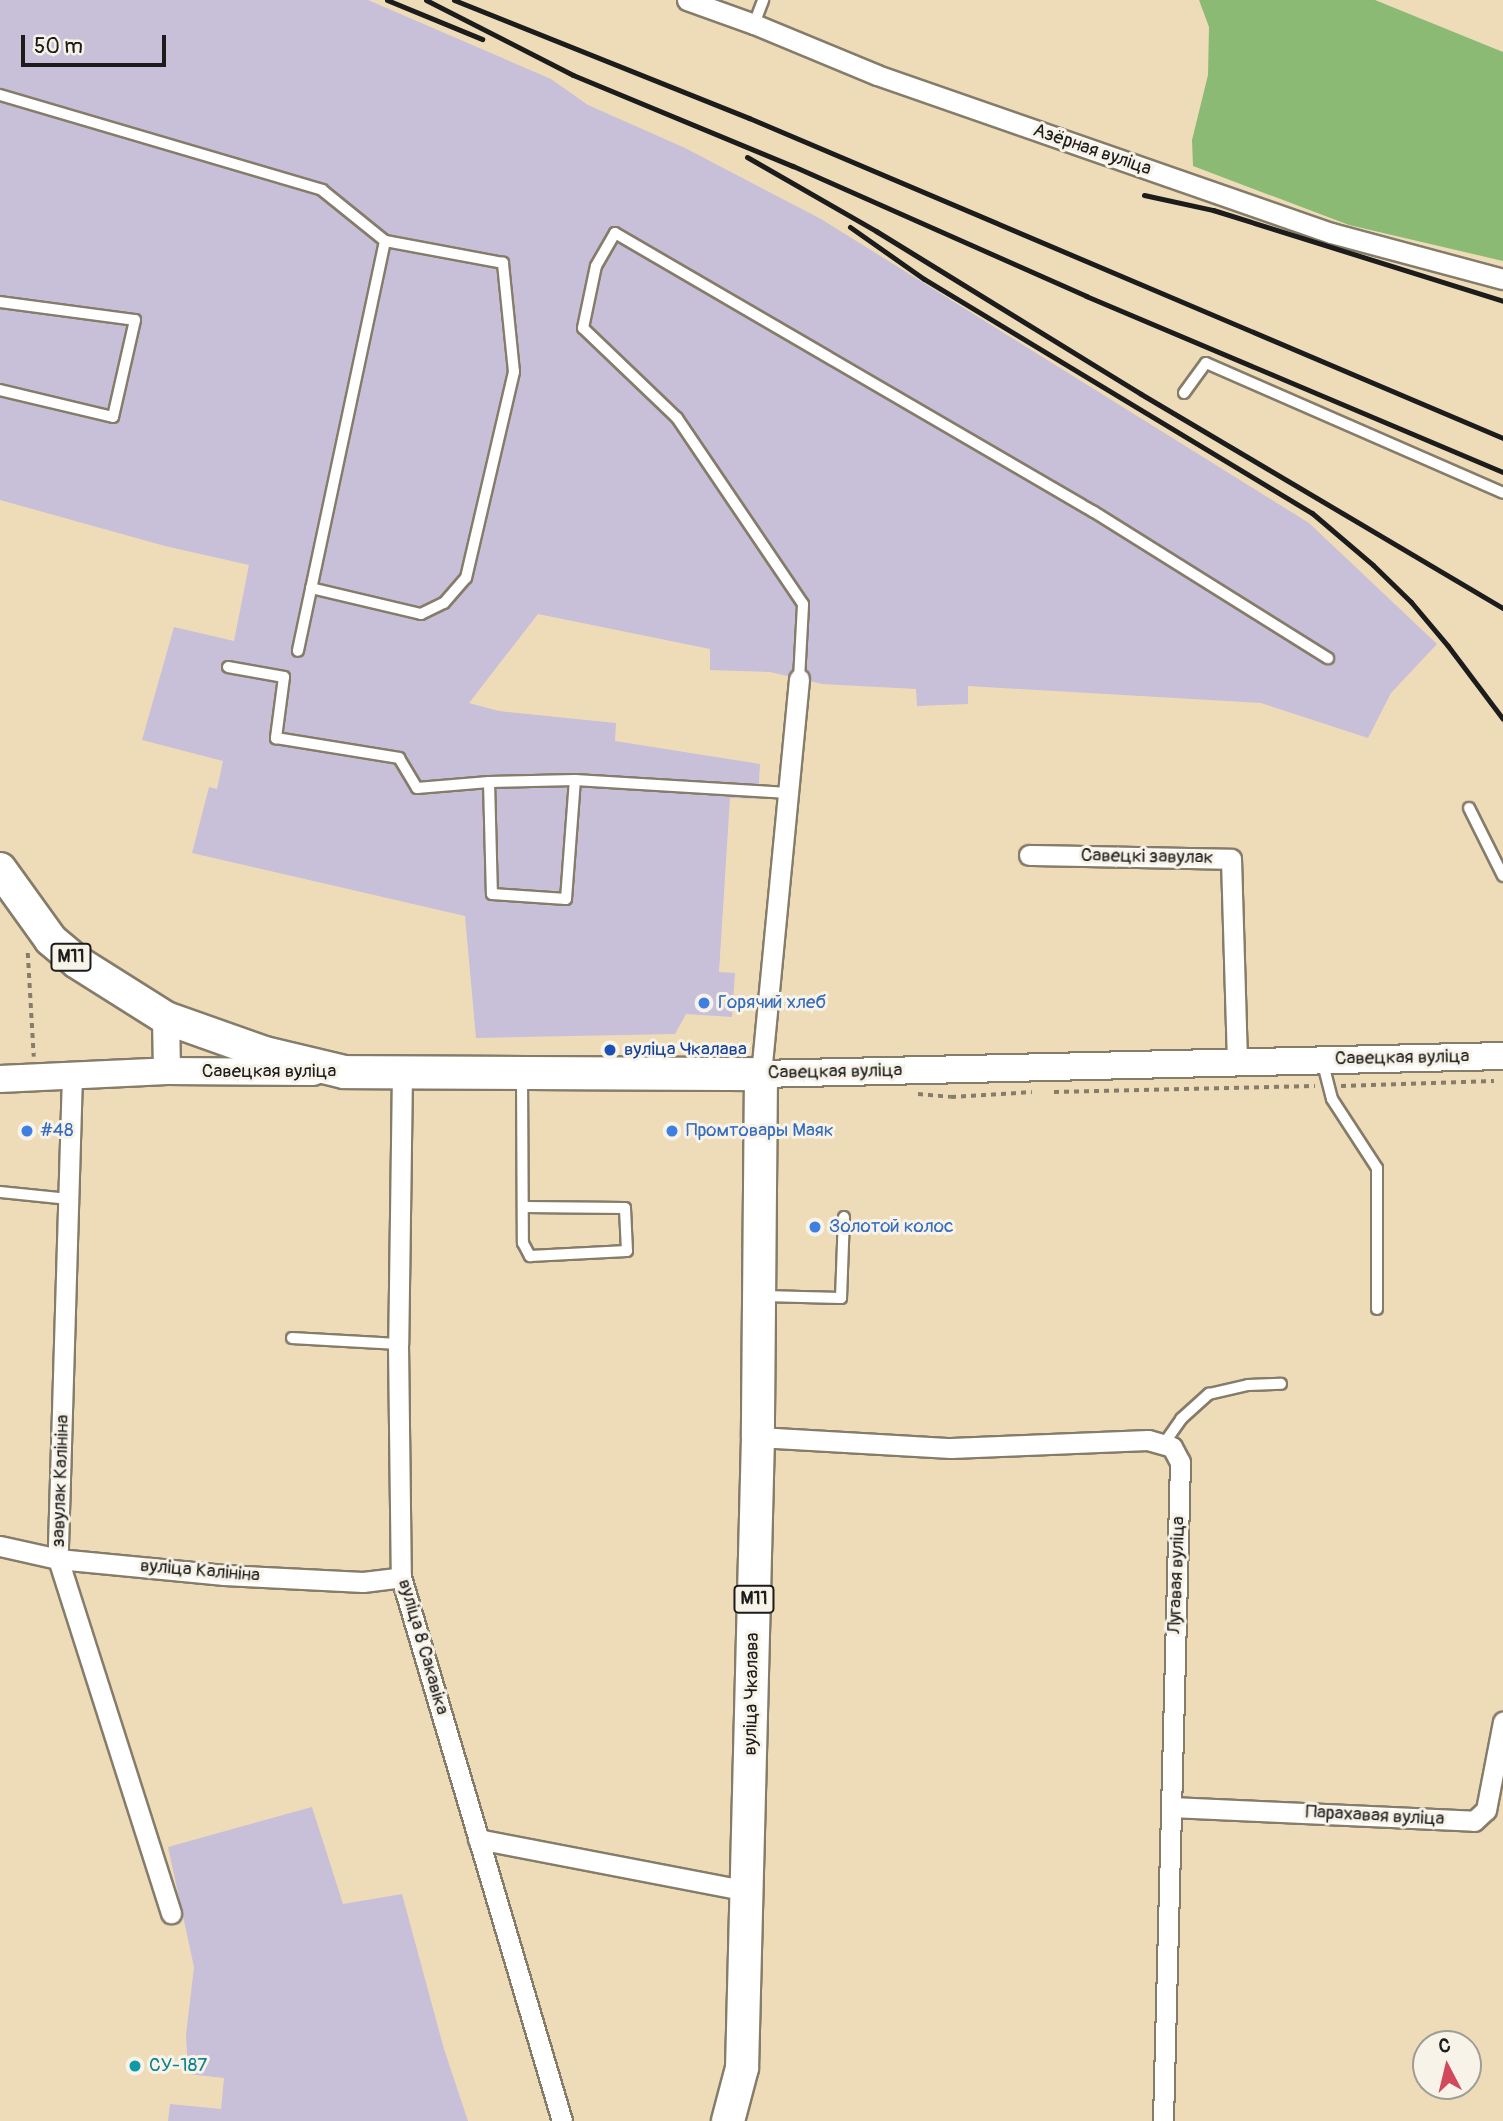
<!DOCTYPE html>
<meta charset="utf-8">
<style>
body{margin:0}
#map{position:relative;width:1503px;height:2121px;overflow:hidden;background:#eedcb9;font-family:Pangolin,sans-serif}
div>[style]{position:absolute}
.industrial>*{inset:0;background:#c8bfd8}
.forest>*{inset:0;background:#8aba73}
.path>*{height:3.5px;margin-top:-1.75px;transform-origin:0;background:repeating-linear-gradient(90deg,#857c6a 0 5px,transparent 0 10px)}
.roads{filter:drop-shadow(2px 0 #857c6a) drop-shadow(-2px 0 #857c6a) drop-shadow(0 2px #857c6a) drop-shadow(0 -2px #857c6a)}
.service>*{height:10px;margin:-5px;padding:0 5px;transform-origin:5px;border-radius:5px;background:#fff}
.minor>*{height:19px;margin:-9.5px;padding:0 9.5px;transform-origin:9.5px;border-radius:9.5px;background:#fff}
.secondary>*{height:26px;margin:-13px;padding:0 13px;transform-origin:13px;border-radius:13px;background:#fff}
.trunk>*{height:32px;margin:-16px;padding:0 16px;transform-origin:16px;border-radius:16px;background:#fff}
.rail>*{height:5px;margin:-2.5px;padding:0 2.5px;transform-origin:2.5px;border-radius:2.5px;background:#1c1c1c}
.dots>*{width:19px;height:19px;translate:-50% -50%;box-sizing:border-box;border:4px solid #f7f3e8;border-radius:50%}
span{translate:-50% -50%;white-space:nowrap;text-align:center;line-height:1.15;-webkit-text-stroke:6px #f7f3e8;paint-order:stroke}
.shield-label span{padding:2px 5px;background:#f7f3e8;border:2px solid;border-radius:5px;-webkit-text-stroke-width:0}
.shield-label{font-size:18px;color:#1c1c1c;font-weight:700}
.street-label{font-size:19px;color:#1c1c1c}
.shop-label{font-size:19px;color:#366cbe}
.left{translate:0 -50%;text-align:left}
.transit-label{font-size:19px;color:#164399}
.culture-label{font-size:19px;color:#0d838f}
.north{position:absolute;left:1412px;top:2030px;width:70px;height:70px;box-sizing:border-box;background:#f7f3e8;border:2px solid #9f9d96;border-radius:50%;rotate:353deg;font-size:19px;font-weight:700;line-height:28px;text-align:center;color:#1c1c1c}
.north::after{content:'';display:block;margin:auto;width:24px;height:32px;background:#d1495b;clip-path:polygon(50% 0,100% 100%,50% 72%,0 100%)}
.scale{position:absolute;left:21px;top:35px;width:145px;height:32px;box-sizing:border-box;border:4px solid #1c1c1c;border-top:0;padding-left:9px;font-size:21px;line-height:24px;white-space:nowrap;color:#1c1c1c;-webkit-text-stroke:5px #f7f3e8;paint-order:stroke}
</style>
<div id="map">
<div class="industrial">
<i style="clip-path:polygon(0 0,368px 0,551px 79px,588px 105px,685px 148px,821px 219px,1309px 523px,1437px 644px,1391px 693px,1368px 738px,1261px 703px,968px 686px,968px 704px,917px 706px,916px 689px,822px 684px,770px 672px,710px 670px,710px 649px,538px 614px,469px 703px,499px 711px,616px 723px,615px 741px,760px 764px,758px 799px,730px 798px,719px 972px,735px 973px,732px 1017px,686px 1014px,675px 1034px,476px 1038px,465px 916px,192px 853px,209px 787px,217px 789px,223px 761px,142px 740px,174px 627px,234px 641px,249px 565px,165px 546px,0 500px)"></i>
<i style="clip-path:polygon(312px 1807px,343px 1904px,402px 1894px,444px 2049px,468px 2121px,168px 2121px,170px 2104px,221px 2109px,224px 2078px,188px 2074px,186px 2035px,194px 1967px,168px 1847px)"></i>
</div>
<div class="forest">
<i style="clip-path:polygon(1199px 0,1375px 0,1503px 52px,1503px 261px,1349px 225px,1193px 166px,1192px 140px,1208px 75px,1209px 27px)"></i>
</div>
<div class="path">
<i style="left:28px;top:953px;width:104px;rotate:86.7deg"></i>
<i style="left:1341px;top:1086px;width:153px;rotate:-1.9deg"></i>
<i style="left:1054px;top:1092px;width:261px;rotate:-1.3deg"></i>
<i style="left:918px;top:1094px;width:33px;rotate:5deg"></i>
<i style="left:951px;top:1097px;width:81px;rotate:-3.5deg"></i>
</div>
<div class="roads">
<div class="service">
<i style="left:754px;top:24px;width:26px;rotate:-69deg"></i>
<i style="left:0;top:95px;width:336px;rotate:16.4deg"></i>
<i style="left:322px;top:190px;width:81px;rotate:39deg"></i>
<i style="left:385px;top:241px;width:419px;rotate:102deg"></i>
<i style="left:0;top:302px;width:136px;rotate:7.6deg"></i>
<i style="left:135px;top:320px;width:99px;rotate:102.8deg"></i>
<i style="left:113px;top:417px;width:116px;rotate:-166.6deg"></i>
<i style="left:1184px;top:393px;width:37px;rotate:-54deg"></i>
<i style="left:1206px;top:363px;width:324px;rotate:23.6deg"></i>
<i style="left:311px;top:588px;width:113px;rotate:13.3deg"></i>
<i style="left:421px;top:614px;width:25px;rotate:-26deg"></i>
<i style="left:444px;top:603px;width:33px;rotate:-49deg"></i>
<i style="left:466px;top:578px;width:212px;rotate:-76.9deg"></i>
<i style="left:514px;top:372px;width:110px;rotate:-95.8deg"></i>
<i style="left:503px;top:263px;width:120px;rotate:-169.4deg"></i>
<i style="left:228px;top:667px;width:57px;rotate:10.1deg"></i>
<i style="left:284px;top:677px;width:62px;rotate:97.5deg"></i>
<i style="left:276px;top:738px;width:125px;rotate:9.2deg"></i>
<i style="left:399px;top:758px;width:35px;rotate:59deg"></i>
<i style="left:417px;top:788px;width:72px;rotate:-4.8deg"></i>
<i style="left:489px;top:782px;width:112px;rotate:88.5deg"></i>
<i style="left:492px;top:894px;width:74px;rotate:3.9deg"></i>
<i style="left:566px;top:899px;width:119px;rotate:-85.7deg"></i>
<i style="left:575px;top:780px;width:214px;rotate:3.5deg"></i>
<i style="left:799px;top:679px;width:75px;rotate:-86.9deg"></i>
<i style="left:803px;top:604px;width:225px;rotate:-124.1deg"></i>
<i style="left:677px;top:418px;width:130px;rotate:-136.2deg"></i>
<i style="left:583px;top:328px;width:63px;rotate:-78.2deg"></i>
<i style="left:596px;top:266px;width:38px;rotate:-60deg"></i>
<i style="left:615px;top:233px;width:554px;rotate:30.22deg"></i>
<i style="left:1094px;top:512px;width:276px;rotate:32deg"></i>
<i style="left:489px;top:782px;width:86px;rotate:-1.3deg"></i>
<i style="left:1469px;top:808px;width:76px;rotate:63.4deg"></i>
<i style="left:1322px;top:1060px;width:40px;rotate:75.6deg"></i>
<i style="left:1332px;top:1099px;width:82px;rotate:56.9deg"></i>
<i style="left:1377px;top:1168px;width:141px;rotate:90deg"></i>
<i style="left:522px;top:1075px;width:168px;rotate:89.7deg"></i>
<i style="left:523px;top:1243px;width:15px;rotate:62deg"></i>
<i style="left:530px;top:1256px;width:97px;rotate:-3deg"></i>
<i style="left:627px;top:1251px;width:43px;rotate:-92.7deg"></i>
<i style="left:625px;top:1208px;width:100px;rotate:-179.4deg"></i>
<i style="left:0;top:1192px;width:69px;rotate:5.8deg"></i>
<i style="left:763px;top:1296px;width:78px;rotate:1.5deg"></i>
<i style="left:841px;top:1298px;width:81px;rotate:-87.9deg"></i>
<i style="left:292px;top:1338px;width:106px;rotate:3.2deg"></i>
<i style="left:1163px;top:1445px;width:32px;rotate:-55deg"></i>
<i style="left:1181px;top:1419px;width:38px;rotate:-42deg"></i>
<i style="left:1209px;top:1394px;width:40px;rotate:-13deg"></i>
<i style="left:1248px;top:1385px;width:33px;rotate:-2deg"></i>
</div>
<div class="minor">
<i style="left:687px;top:0;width:71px;rotate:19.7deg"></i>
<i style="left:754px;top:24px;width:133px;rotate:22.5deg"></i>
<i style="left:877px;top:75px;width:481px;rotate:19.2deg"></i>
<i style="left:1331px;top:233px;width:178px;rotate:15deg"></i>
<i style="left:1029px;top:855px;width:202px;rotate:1.1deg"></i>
<i style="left:1231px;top:859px;width:203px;rotate:88.3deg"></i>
<i style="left:402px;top:1072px;width:272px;rotate:90.8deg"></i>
<i style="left:398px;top:1344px;width:233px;rotate:89.3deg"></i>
<i style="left:401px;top:1577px;width:567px;rotate:73.51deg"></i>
<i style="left:72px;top:1074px;width:485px;rotate:91.7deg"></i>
<i style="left:58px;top:1559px;width:372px;rotate:72.3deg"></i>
<i style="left:761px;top:1074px;width:397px;rotate:-84.5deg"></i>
<i style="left:758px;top:1437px;width:193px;rotate:3.3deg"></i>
<i style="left:951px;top:1448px;width:197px;rotate:-2.3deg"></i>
<i style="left:1148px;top:1440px;width:25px;rotate:16deg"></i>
<i style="left:1172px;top:1447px;width:17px;rotate:62deg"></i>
<i style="left:1180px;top:1462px;width:659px;rotate:91.48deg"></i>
<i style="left:0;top:1546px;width:59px;rotate:12.6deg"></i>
<i style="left:58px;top:1559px;width:167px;rotate:5.5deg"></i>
<i style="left:224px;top:1575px;width:139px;rotate:2.9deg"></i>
<i style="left:363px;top:1582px;width:38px;rotate:-7deg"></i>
<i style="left:1171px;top:1807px;width:303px;rotate:2.6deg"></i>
<i style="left:1474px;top:1821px;width:16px;rotate:-43deg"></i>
<i style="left:1486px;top:1810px;width:90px;rotate:-79.1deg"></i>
<i style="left:478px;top:1839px;width:274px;rotate:10.9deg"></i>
</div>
<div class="secondary">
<i style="left:166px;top:1018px;width:53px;rotate:88.9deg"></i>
<i style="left:761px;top:1074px;width:742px;rotate:-1.39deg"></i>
<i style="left:0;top:1079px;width:167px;rotate:-2.7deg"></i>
<i style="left:167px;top:1071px;width:146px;rotate:0.4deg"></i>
</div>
<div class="trunk">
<i style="left:0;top:869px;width:87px;rotate:54.3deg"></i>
<i style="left:51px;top:940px;width:34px;rotate:40deg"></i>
<i style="left:77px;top:962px;width:105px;rotate:32.2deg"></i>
<i style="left:166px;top:1018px;width:105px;rotate:19.5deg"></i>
<i style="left:265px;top:1053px;width:81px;rotate:13.5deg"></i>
<i style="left:344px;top:1072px;width:417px;rotate:0.3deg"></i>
<i style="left:761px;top:1074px;width:363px;rotate:90.5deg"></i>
<i style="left:758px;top:1437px;width:631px;rotate:91.45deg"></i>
<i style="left:742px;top:2068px;width:55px;rotate:104.8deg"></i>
</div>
</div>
<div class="rail">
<i style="left:387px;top:0;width:103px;rotate:22.3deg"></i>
<i style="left:426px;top:0;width:165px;rotate:27deg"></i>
<i style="left:573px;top:75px;width:238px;rotate:22.5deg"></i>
<i style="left:793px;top:166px;width:321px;rotate:23.9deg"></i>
<i style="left:1086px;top:296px;width:453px;rotate:22.9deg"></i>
<i style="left:454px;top:0;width:318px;rotate:21.8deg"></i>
<i style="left:749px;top:118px;width:819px;rotate:23deg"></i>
<i style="left:747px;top:157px;width:149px;rotate:29.8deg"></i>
<i style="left:876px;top:231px;width:311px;rotate:31.6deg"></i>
<i style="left:1141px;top:394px;width:421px;rotate:30.6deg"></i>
<i style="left:1144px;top:195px;width:71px;rotate:12.3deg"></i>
<i style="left:1213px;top:210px;width:304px;rotate:17.4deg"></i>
<i style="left:850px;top:227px;width:90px;rotate:35.1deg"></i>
<i style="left:924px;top:279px;width:453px;rotate:31.1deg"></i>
<i style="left:1312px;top:513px;width:80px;rotate:40.4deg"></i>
<i style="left:1373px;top:565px;width:53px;rotate:44.2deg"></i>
<i style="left:1411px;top:602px;width:57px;rotate:49.9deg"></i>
<i style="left:1448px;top:646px;width:91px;rotate:53deg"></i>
</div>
<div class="dots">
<i style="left:704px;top:1003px;background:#3f7fe0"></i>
<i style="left:610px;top:1050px;background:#1a4fb4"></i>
<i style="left:27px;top:1131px;background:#3f7fe0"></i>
<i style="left:672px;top:1131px;background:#3f7fe0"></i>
<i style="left:815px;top:1227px;background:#3f7fe0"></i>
<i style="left:135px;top:2066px;background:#0f9aa8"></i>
</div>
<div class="shield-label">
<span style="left:71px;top:957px">М11</span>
<span style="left:754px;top:1599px">М11</span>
</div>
<div class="street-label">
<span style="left:1092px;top:150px;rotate:19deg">Азёрная вуліца</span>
<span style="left:1147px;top:857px;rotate:1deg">Савецкі завулак</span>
<span style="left:1402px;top:1058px;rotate:-1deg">Савецкая вуліца</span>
<span style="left:269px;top:1072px">Савецкая вуліца</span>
<span style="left:835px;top:1072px;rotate:-1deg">Савецкая вуліца</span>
<span style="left:61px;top:1481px;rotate:-88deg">завулак Калініна</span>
<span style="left:200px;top:1571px;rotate:5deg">вуліца Калініна</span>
<span style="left:1177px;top:1575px;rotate:-88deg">Лугавая вуліца</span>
<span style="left:423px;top:1647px;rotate:74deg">вуліца 8 Сакавіка</span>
<span style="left:752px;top:1694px;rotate:-89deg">вуліца Чкалава</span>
<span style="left:1375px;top:1816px;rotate:3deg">Парахавая вуліца</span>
</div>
<div class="shop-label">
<span class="left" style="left:718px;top:1003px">Горячий хлеб</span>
<span class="left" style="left:41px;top:1131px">#48</span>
<span class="left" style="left:686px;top:1131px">Промтовары Маяк</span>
<span class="left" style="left:829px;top:1227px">Золотой колос</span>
</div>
<div class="transit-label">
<span class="left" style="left:624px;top:1050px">вуліца Чкалава</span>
</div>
<div class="culture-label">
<span class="left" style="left:149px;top:2066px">СУ-187</span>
</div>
<div class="north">С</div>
<div class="scale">50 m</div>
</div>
